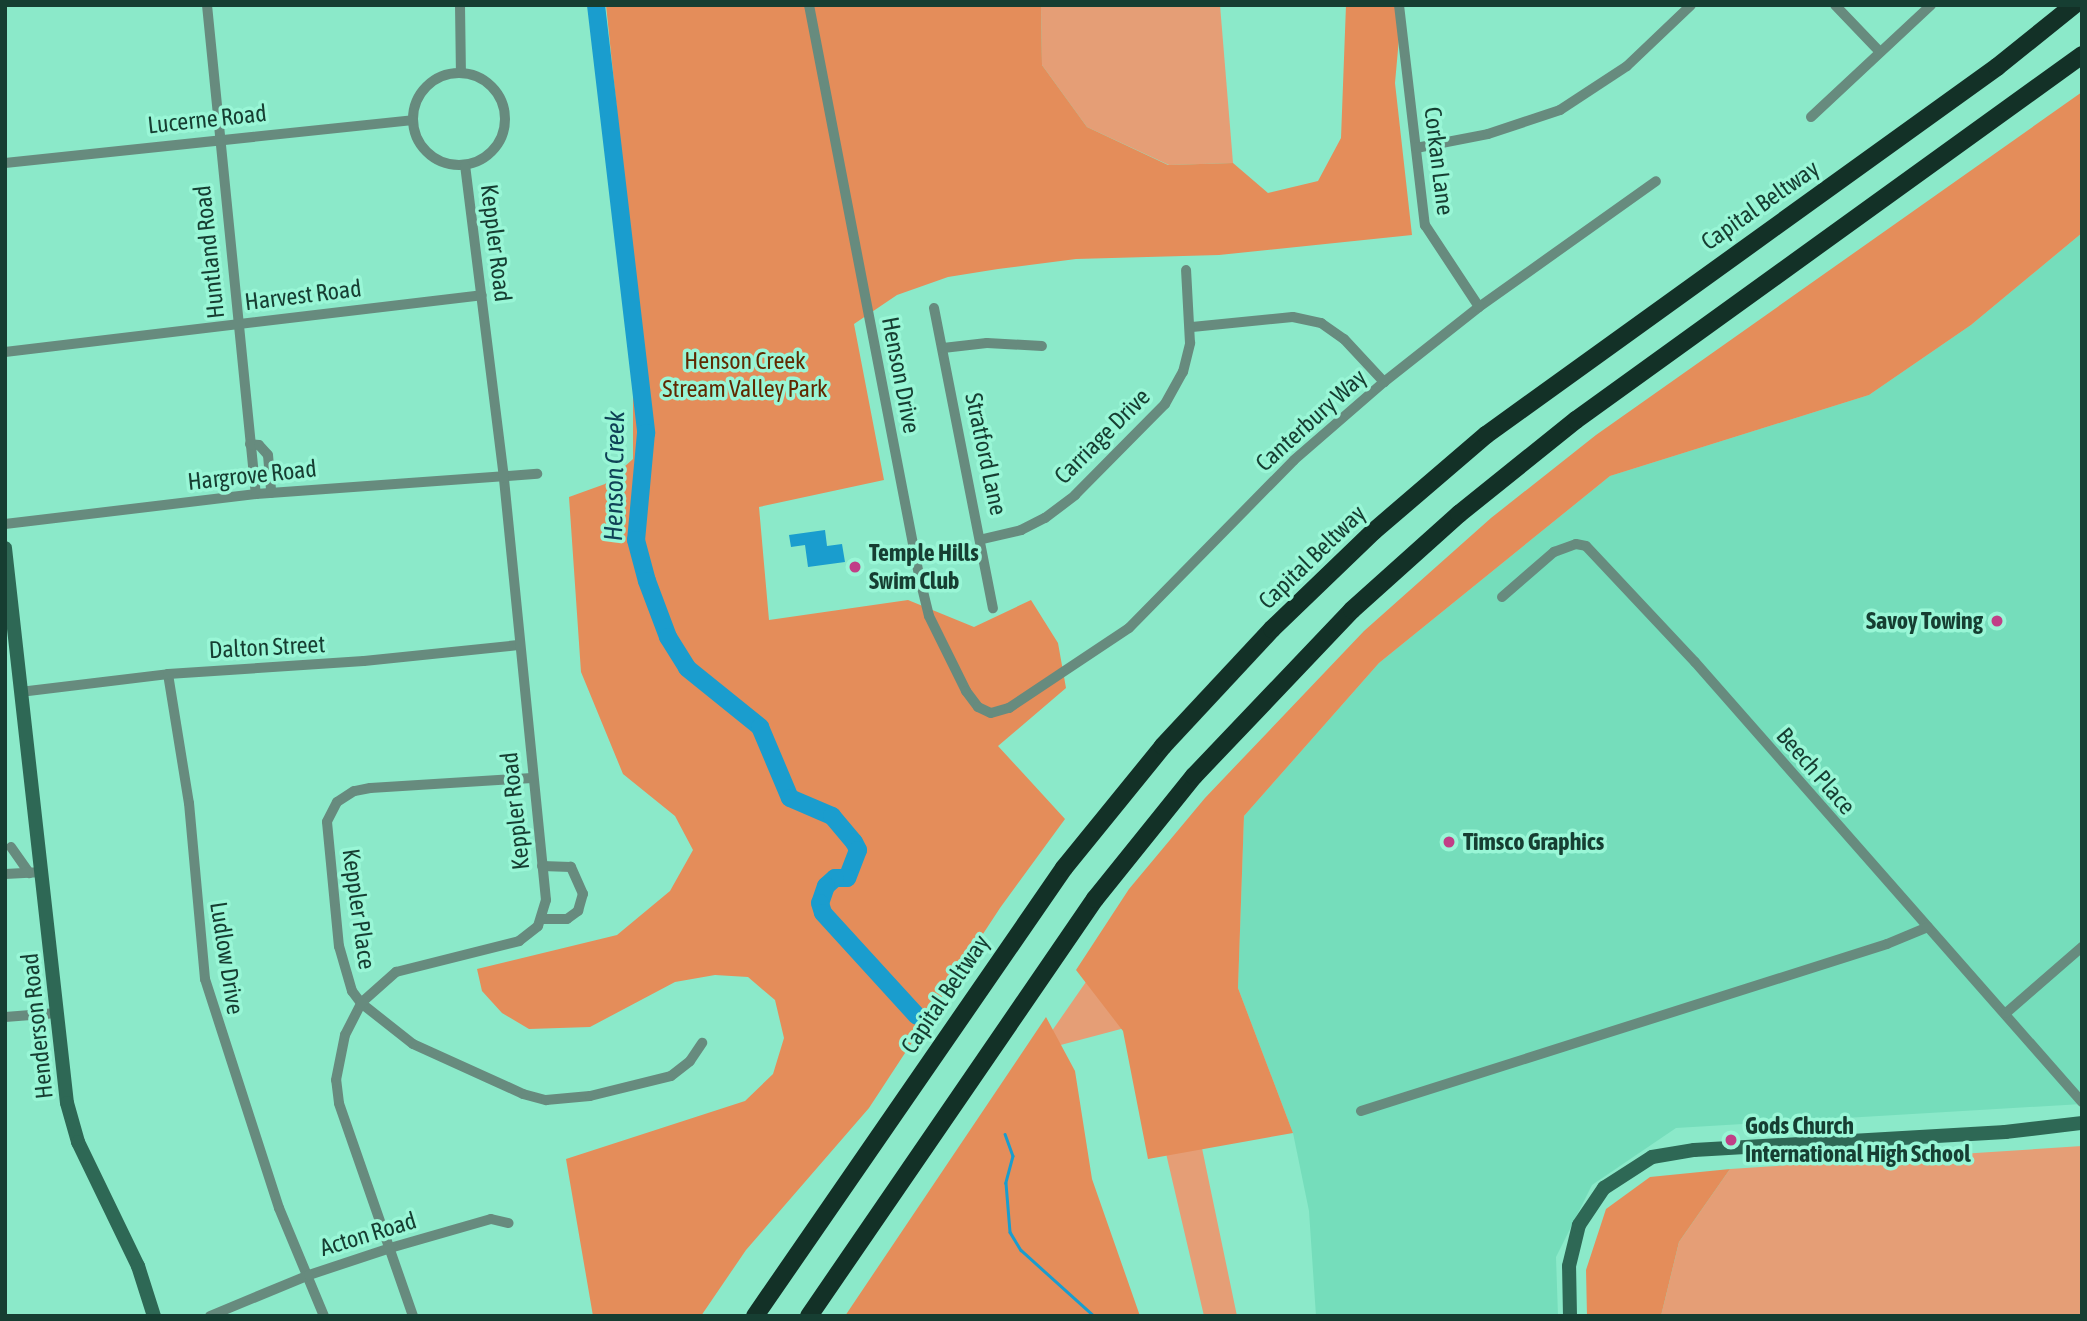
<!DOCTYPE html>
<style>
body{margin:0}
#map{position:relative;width:2087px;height:1321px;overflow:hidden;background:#8be9c9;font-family:"Asap Condensed",sans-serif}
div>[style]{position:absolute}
.built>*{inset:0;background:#75ddbb}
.green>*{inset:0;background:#e59e76}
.forest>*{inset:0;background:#e48d5a}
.water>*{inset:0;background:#1a9dce}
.stream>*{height:2.5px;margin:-1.25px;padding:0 1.25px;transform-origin:1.25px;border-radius:1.25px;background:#1a9dce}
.river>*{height:18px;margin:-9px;padding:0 9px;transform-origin:9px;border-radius:9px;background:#1a9dce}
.street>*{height:10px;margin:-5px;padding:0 5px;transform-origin:5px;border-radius:5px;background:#678b7e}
.street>.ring{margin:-5px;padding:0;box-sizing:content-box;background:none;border:10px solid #678b7e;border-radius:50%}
.secondary>*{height:14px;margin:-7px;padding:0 7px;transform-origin:7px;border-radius:7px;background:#2e6855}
.highway>*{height:18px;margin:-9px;padding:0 9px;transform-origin:9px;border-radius:9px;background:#133127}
.dots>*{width:19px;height:19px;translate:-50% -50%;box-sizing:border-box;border:4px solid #99f6d6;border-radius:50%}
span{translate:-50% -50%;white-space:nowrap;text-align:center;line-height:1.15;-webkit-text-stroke:7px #99f6d6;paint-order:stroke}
.street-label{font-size:24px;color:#163e32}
.park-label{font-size:24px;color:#602900}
.poi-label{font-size:24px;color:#163e32;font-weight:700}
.left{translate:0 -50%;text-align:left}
.right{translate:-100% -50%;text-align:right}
.water-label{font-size:26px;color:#0f4156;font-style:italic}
.frame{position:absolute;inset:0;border:7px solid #163e32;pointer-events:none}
</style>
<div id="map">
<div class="built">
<i style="clip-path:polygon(2082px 233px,2082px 1104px,1676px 1128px,1592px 1185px,1556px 1257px,1558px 1316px,1316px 1316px,1309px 1211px,1293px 1133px,1238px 988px,1244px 816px,1379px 663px,1610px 476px,1869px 395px,1971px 325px)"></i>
</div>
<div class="green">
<i style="clip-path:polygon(1041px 5px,1220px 5px,1233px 163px,1169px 165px,1087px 127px,1042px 65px)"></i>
<i style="clip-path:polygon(1106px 953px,1174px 1014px,1237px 1316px,1204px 1316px,1136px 1025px,1038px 1051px)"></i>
<i style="clip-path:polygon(2082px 1146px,2082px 1316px,1661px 1316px,1679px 1242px,1730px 1169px)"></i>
</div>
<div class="forest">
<i style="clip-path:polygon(606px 5px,1041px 5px,1042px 65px,1087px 127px,1168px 165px,1233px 163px,1268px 193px,1318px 181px,1341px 138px,1346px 5px,1402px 5px,1395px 83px,1412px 235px,1219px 255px,1076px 259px,998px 269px,948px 277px,897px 295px,854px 324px,884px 480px,759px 507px,769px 620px,908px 600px,974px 627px,1031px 600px,1058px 643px,1066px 688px,998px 746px,1065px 819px,1000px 908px,869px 1108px,746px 1250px,701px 1316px,593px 1316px,566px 1159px,745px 1101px,773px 1074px,784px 1038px,775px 1000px,748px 977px,715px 975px,675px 982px,590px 1027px,529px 1029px,502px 1013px,482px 991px,477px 969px,617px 935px,670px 891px,693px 850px,675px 816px,623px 774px,581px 672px,569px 497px,605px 484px,633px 459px,633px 265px)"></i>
<i style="clip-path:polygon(2082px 92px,2082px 233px,1971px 325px,1869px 395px,1610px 476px,1379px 663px,1244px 816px,1238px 988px,1293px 1133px,1148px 1159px,1123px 1031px,1076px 970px,1129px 889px,1205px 798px,1364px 631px,1491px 518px,1596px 435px)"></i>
<i style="clip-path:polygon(1046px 1017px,1075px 1071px,1092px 1179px,1140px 1316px,845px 1316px)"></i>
<i style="clip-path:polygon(1730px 1169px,1679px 1242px,1661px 1316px,1587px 1316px,1586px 1270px,1606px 1209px,1650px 1177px)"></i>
</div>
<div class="water">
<i style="clip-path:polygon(825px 530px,827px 546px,842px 544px,845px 562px,808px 567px,805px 545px,791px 547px,789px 535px)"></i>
</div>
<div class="stream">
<i style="left:1005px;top:1134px;width:23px;rotate:70deg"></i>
<i style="left:1013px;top:1156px;width:28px;rotate:105deg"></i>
<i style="left:1006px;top:1183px;width:49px;rotate:85.3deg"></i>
<i style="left:1010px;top:1232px;width:21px;rotate:59deg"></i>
<i style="left:1021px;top:1250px;width:98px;rotate:42.1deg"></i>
</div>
<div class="river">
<i style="left:596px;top:5px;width:431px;rotate:83.3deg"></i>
<i style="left:646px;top:433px;width:107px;rotate:95.3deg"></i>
<i style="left:636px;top:540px;width:42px;rotate:75deg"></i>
<i style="left:647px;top:581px;width:60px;rotate:69.4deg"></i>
<i style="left:668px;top:637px;width:36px;rotate:58deg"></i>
<i style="left:687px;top:668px;width:94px;rotate:38.9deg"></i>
<i style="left:760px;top:727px;width:77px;rotate:67.1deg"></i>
<i style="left:790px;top:798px;width:46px;rotate:23.2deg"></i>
<i style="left:832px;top:816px;width:34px;rotate:50deg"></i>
<i style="left:854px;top:842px;width:9px;rotate:63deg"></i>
<i style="left:858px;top:850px;width:30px;rotate:111deg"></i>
<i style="left:847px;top:878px;width:12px;rotate:180deg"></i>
<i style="left:835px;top:878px;width:12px;rotate:138deg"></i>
<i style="left:826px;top:886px;width:18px;rotate:109deg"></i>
<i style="left:820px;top:903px;width:10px;rotate:73deg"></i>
<i style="left:823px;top:913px;width:139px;rotate:47.6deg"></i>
</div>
<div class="street">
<i style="left:207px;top:5px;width:491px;rotate:84.3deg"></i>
<i style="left:460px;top:5px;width:68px;rotate:89.2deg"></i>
<i style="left:809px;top:5px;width:581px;rotate:79.08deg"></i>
<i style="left:919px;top:575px;width:42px;rotate:76.3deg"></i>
<i style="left:929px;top:616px;width:84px;rotate:63.7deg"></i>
<i style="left:966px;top:691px;width:20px;rotate:53deg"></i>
<i style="left:978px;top:707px;width:14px;rotate:25deg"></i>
<i style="left:991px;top:713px;width:19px;rotate:-16deg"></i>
<i style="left:1009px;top:708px;width:144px;rotate:-33.7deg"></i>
<i style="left:1129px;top:628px;width:235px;rotate:-45.5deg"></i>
<i style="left:1294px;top:460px;width:119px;rotate:-40.9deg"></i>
<i style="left:1384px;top:382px;width:121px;rotate:-38.3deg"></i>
<i style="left:1479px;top:307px;width:217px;rotate:-35.4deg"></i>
<i style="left:1399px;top:5px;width:222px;rotate:83.3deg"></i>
<i style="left:1425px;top:225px;width:98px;rotate:56.6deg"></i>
<i style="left:1835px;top:5px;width:65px;rotate:46.2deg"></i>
<i class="ring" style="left:413px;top:73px;width:82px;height:82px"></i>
<i style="left:1811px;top:117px;width:164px;rotate:-43deg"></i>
<i style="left:1416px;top:148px;width:73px;rotate:-11deg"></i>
<i style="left:1488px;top:134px;width:76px;rotate:-18.4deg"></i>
<i style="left:1560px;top:110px;width:80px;rotate:-33.3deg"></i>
<i style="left:1627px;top:66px;width:88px;rotate:-43.6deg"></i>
<i style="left:5px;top:163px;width:410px;rotate:-6deg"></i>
<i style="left:934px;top:308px;width:306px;rotate:78.9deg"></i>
<i style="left:1192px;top:327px;width:101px;rotate:-5.7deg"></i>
<i style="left:1293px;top:317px;width:29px;rotate:12deg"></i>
<i style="left:1321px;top:323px;width:28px;rotate:35deg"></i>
<i style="left:1344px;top:339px;width:59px;rotate:47.1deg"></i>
<i style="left:943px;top:348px;width:44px;rotate:-6.5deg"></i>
<i style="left:987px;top:343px;width:55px;rotate:3.1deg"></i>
<i style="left:5px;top:352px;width:480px;rotate:-6.8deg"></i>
<i style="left:250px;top:444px;width:9px;rotate:6deg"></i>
<i style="left:259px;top:445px;width:13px;rotate:48deg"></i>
<i style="left:268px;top:455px;width:38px;rotate:85deg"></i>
<i style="left:5px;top:524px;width:253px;rotate:-6.8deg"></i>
<i style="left:256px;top:494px;width:282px;rotate:-4.1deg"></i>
<i style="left:983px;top:539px;width:39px;rotate:-13deg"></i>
<i style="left:1021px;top:530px;width:27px;rotate:-27deg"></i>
<i style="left:1045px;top:518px;width:38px;rotate:-37deg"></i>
<i style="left:1075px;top:495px;width:128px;rotate:-45.3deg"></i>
<i style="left:1165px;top:404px;width:37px;rotate:-61deg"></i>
<i style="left:1183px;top:372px;width:30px;rotate:-76deg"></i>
<i style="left:1190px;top:343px;width:73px;rotate:-93.1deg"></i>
<i style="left:1502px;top:597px;width:69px;rotate:-40.9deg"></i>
<i style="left:1554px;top:552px;width:23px;rotate:-20deg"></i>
<i style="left:1576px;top:544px;width:10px;rotate:11deg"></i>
<i style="left:1586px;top:546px;width:159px;rotate:46.8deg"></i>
<i style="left:1695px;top:662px;width:586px;rotate:48.67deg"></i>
<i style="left:168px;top:674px;width:131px;rotate:80.8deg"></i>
<i style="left:189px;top:803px;width:177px;rotate:84.8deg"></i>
<i style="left:205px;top:979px;width:241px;rotate:72.1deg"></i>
<i style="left:279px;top:1208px;width:117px;rotate:67.4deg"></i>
<i style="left:20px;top:692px;width:149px;rotate:-6.9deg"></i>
<i style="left:168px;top:674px;width:196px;rotate:-3.8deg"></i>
<i style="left:364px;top:661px;width:155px;rotate:-5.9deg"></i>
<i style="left:532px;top:778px;width:162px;rotate:176.5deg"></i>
<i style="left:370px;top:788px;width:16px;rotate:169deg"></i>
<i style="left:354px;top:791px;width:20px;rotate:147deg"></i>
<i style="left:337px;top:802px;width:22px;rotate:117deg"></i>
<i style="left:327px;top:822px;width:125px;rotate:84.5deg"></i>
<i style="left:339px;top:946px;width:47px;rotate:73.9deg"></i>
<i style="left:352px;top:991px;width:15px;rotate:53deg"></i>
<i style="left:361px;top:1003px;width:66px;rotate:38.3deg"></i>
<i style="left:413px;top:1044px;width:121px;rotate:24.4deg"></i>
<i style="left:523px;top:1094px;width:24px;rotate:15deg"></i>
<i style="left:546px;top:1100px;width:44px;rotate:-5.2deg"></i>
<i style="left:590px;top:1096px;width:83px;rotate:-13.9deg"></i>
<i style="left:671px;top:1076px;width:24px;rotate:-38deg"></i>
<i style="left:690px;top:1061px;width:22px;rotate:-56deg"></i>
<i style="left:11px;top:847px;width:32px;rotate:55deg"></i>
<i style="left:5px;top:874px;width:38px;rotate:-3deg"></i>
<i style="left:541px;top:919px;width:26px"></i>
<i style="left:567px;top:919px;width:14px;rotate:-36deg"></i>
<i style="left:578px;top:911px;width:18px;rotate:-74deg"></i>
<i style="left:583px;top:894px;width:30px;rotate:-114deg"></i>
<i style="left:571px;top:867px;width:29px;rotate:-178deg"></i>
<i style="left:2006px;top:1013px;width:101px;rotate:-41deg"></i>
<i style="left:5px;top:1017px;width:52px;rotate:-4.4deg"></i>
<i style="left:1361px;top:1111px;width:552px;rotate:-17.61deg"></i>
<i style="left:1887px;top:944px;width:44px;rotate:-22.5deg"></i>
<i style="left:210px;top:1316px;width:107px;rotate:-22.5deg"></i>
<i style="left:309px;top:1275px;width:85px;rotate:-18.4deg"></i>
<i style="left:390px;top:1248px;width:105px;rotate:-16deg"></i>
<i style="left:491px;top:1219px;width:18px;rotate:13deg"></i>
<i style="left:413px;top:1316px;width:225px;rotate:-109.2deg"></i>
<i style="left:339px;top:1103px;width:23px;rotate:-97deg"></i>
<i style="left:336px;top:1080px;width:46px;rotate:-78.7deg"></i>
<i style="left:345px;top:1035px;width:36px;rotate:-63deg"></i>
<i style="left:361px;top:1003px;width:47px;rotate:-41.5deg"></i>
<i style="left:396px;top:972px;width:127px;rotate:-14.1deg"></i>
<i style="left:519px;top:941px;width:24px;rotate:-38deg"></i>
<i style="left:538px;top:926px;width:27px;rotate:-73deg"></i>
<i style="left:546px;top:900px;width:424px;rotate:-95.7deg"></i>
<i style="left:504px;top:478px;width:315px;rotate:-97.1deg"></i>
</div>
<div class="secondary">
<i style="left:5px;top:548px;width:558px;rotate:83.63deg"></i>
<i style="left:67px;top:1103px;width:41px;rotate:74.2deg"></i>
<i style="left:78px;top:1142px;width:138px;rotate:64.2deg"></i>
<i style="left:138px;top:1266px;width:52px;rotate:72.3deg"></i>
<i style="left:1570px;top:1316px;width:50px;rotate:-91.1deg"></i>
<i style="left:1569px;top:1266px;width:42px;rotate:-76.3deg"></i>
<i style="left:1579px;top:1225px;width:45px;rotate:-56deg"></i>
<i style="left:1604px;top:1188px;width:57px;rotate:-32.9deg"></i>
<i style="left:1652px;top:1157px;width:43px;rotate:-9.5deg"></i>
<i style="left:1694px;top:1150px;width:312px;rotate:-3.3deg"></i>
<i style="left:2005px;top:1132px;width:78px;rotate:-6.7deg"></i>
</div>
<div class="highway">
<i style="left:755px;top:1316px;width:544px;rotate:-55.4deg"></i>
<i style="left:1064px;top:868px;width:157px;rotate:-50.9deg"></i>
<i style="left:1163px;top:746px;width:160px;rotate:-47deg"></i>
<i style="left:1272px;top:629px;width:141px;rotate:-43.9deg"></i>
<i style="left:1374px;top:531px;width:148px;rotate:-40.6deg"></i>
<i style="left:1486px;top:435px;width:630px;rotate:-35.76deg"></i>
<i style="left:1997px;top:67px;width:99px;rotate:-38.8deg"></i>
<i style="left:809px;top:1316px;width:506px;rotate:-55.56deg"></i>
<i style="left:1095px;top:899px;width:158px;rotate:-51.2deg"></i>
<i style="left:1194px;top:776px;width:229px;rotate:-46.4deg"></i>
<i style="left:1352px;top:610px;width:144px;rotate:-41.9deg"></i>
<i style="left:1459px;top:514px;width:150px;rotate:-38.8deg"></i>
<i style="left:1576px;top:420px;width:624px;rotate:-35.8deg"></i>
</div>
<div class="dots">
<i style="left:855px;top:567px;background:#c13f87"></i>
<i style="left:1997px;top:621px;background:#c13f87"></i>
<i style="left:1449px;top:842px;background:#c13f87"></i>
<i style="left:1731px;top:1140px;background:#c13f87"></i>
</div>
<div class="street-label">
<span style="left:207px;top:119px;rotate:-6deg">Lucerne Road</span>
<span style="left:1439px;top:161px;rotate:83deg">Corkan Lane</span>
<span style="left:1760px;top:205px;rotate:-35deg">Capital Beltway</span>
<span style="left:496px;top:243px;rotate:83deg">Keppler Road</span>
<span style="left:209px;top:252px;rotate:-96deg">Huntland Road</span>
<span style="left:303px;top:295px;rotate:-7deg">Harvest Road</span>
<span style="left:901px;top:375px;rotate:79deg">Henson Drive</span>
<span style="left:1311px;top:420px;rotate:-42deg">Canterbury Way</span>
<span style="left:1102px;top:436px;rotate:-45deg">Carriage Drive</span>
<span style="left:986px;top:454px;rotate:78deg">Stratford Lane</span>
<span style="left:252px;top:475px;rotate:-6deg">Hargrove Road</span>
<span style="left:1312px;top:557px;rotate:-44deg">Capital Beltway</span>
<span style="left:267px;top:647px;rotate:-3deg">Dalton Street</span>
<span style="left:1816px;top:771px;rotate:49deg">Beech Place</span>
<span style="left:515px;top:811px;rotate:-96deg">Keppler Road</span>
<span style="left:359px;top:909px;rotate:82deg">Keppler Place</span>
<span style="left:227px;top:958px;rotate:81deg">Ludlow Drive</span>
<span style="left:945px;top:994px;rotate:-56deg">Capital Beltway</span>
<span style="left:37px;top:1026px;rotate:-96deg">Henderson Road</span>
<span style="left:368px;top:1234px;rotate:-17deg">Acton Road</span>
</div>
<div class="park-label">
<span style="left:745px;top:375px">Henson Creek<br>Stream Valley Park</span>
</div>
<div class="poi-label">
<span class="left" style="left:869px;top:567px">Temple Hills<br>Swim Club</span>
<span class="right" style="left:1983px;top:621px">Savoy Towing</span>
<span class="left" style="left:1463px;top:842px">Timsco Graphics</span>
<span class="left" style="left:1745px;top:1140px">Gods Church<br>International High School</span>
</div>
<div class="water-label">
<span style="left:615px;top:476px;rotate:-89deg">Henson Creek</span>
</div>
<div class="frame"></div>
</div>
